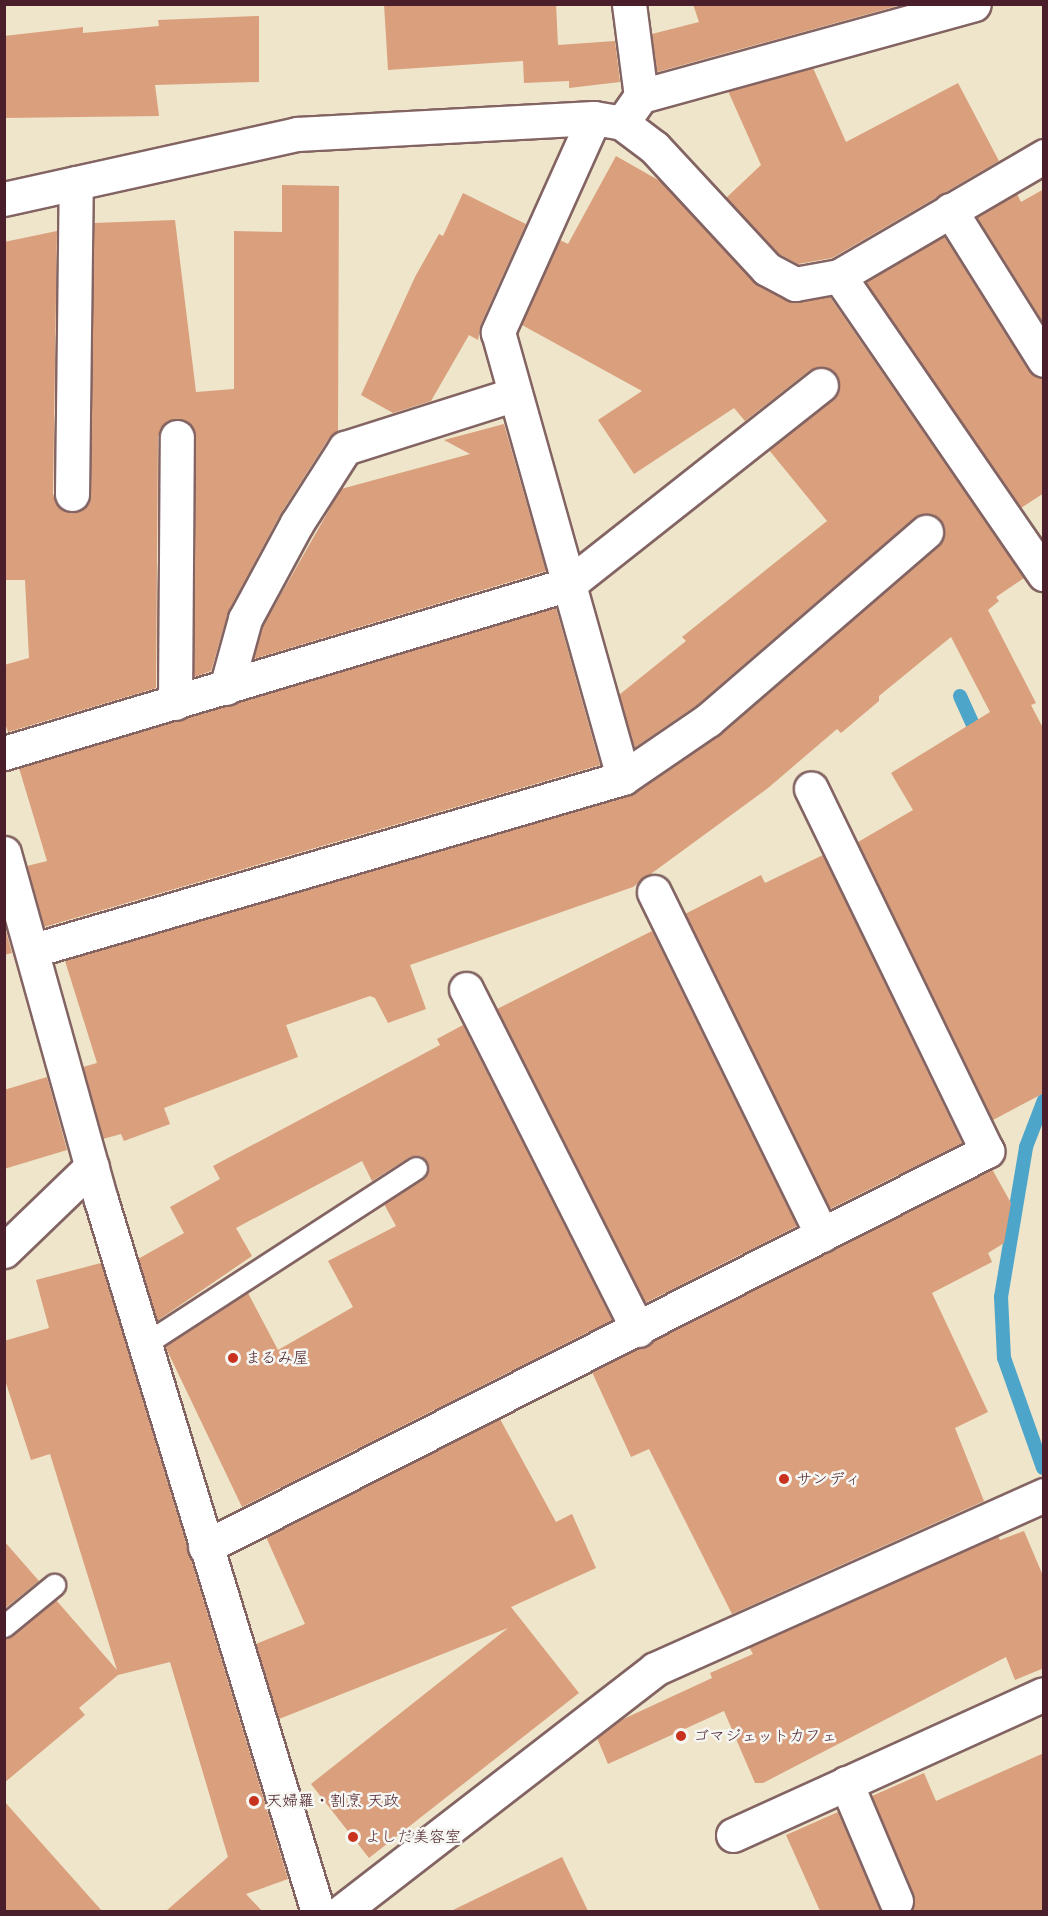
<!DOCTYPE html>
<meta charset="utf-8">
<style>
body{margin:0}
#map{position:relative;width:1048px;height:1916px;overflow:hidden;background:#eee5ca;font-family:"Comic Neue","Klee One",sans-serif}
div>[style]{position:absolute}
.stream>*{height:14px;margin:-7px;padding:0 7px;transform-origin:7px;border-radius:7px;background:#4da5ca}
.building>*{inset:0;background:#da9f7d}
.roads{filter:drop-shadow(2px 0 #836463) drop-shadow(-2px 0 #836463) drop-shadow(0 2px #836463) drop-shadow(0 -2px #836463)}
.service>*{height:21px;margin:-10.5px;padding:0 10.5px;transform-origin:10.5px;border-radius:10.5px;background:#fff}
.minor>*{height:33px;margin:-16.5px;padding:0 16.5px;transform-origin:16.5px;border-radius:16.5px;background:#fff}
.dots>*{width:16px;height:16px;translate:-50% -50%;box-sizing:border-box;border:3px solid #f6f6f2;border-radius:50%}
span{translate:-50% -50%;white-space:nowrap;text-align:center;line-height:1.15;-webkit-text-stroke:5px #f6f6f2;paint-order:stroke}
.poi-label{font-size:16px;color:#4a1f2b}
.left{translate:0 -50%;text-align:left}
.frame{position:absolute;inset:0;border:6px solid #4a1f2b;pointer-events:none}
</style>
<div id="map">
<div class="stream">
<i style="left:960px;top:696px;width:46px;rotate:65.7deg"></i>
<i style="left:1043px;top:1468px;width:117px;rotate:-109.5deg"></i>
<i style="left:1004px;top:1358px;width:61px;rotate:-92.8deg"></i>
<i style="left:1001px;top:1297px;width:152px;rotate:-80.5deg"></i>
<i style="left:1026px;top:1147px;width:50px;rotate:-69deg"></i>
</div>
<div class="building">
<i style="clip-path:polygon(384px 4px,556px 4px,558px 45px,615px 41px,620px 82px,569px 88px,569px 81px,524px 83px,523px 61px,388px 70px)"></i>
<i style="clip-path:polygon(693px 4px,896px 4px,897px 6px,657px 72px,652px 34px,699px 22px)"></i>
<i style="clip-path:polygon(259px 16px,259px 82px,155px 85px,159px 116px,4px 118px,4px 36px,83px 27px,83px 33px,159px 26px,158px 20px)"></i>
<i style="clip-path:polygon(813px 68px,846px 142px,958px 83px,999px 161px,832px 258px,798px 264px,779px 254px,726px 198px,761px 165px,728px 91px)"></i>
<i style="clip-path:polygon(616px 156px,660px 181px,758px 285px,798px 302px,830px 297px,1024px 578px,996px 597px,999px 601px,988px 610px,1036px 703px,1031px 705px,1044px 730px,1044px 1093px,993px 1120px,858px 842px,913px 810px,891px 773px,990px 712px,951px 637px,879px 696px,879px 701px,841px 733px,837px 729px,768px 788px,633px 887px,410px 965px,426px 1009px,388px 1023px,375px 998px,370px 996px,286px 1025px,298px 1057px,164px 1108px,170px 1124px,124px 1141px,121px 1134px,103px 1139px,83px 1067px,97px 1063px,65px 961px,633px 794px,720px 734px,943px 539px,940px 519px,923px 514px,914px 518px,697px 705px,634px 748px,619px 695px,686px 641px,682px 637px,827px 521px,769px 450px,833px 400px,840px 383px,828px 368px,810px 370px,745px 421px,734px 408px,634px 474px,598px 420px,642px 391px,522px 325px,560px 240px,568px 244px)"></i>
<i style="clip-path:polygon(282px 185px,339px 186px,338px 431px,329px 438px,281px 513px,229px 610px,211px 671px,194px 677px,196px 437px,186px 421px,167px 421px,158px 437px,156px 688px,8px 732px,4px 720px,4px 665px,29px 658px,25px 580px,4px 580px,4px 242px,57px 231px,53px 494px,62px 510px,72px 513px,88px 504px,91px 494px,94px 223px,175px 220px,196px 392px,234px 389px,234px 231px,282px 232px)"></i>
<i style="clip-path:polygon(1044px 189px,1044px 324px,977px 217px,1017px 194px,1021px 202px)"></i>
<i style="clip-path:polygon(463px 193px,526px 224px,481px 324px,478px 340px,469px 335px,431px 401px,393px 413px,361px 395px,415px 277px,439px 234px,443px 236px)"></i>
<i style="clip-path:polygon(944px 236px,1028px 370px,1044px 379px,1044px 493px,1021px 508px,866px 282px)"></i>
<i style="clip-path:polygon(504px 424px,546px 571px,253px 659px,263px 626px,341px 489px,470px 454px,444px 440px)"></i>
<i style="clip-path:polygon(556px 608px,600px 765px,44px 927px,27px 866px,47px 861px,19px 768px)"></i>
<i style="clip-path:polygon(823px 855px,962px 1143px,830px 1209px,685px 914px,761px 875px,765px 883px)"></i>
<i style="clip-path:polygon(4px 924px,12px 953px,4px 955px)"></i>
<i style="clip-path:polygon(652px 931px,797px 1226px,645px 1303px,497px 1009px)"></i>
<i style="clip-path:polygon(463px 1025px,612px 1320px,242px 1507px,165px 1346px,248px 1293px,278px 1350px,353px 1307px,328px 1261px,396px 1226px,384px 1204px,423px 1178px,428px 1173px,427px 1162px,421px 1156px,410px 1157px,372px 1181px,362px 1161px,236px 1228px,252px 1256px,157px 1321px,138px 1259px,184px 1233px,170px 1207px,220px 1179px,213px 1166px,440px 1045px,437px 1039px)"></i>
<i style="clip-path:polygon(47px 1077px,67px 1150px,4px 1169px,4px 1090px)"></i>
<i style="clip-path:polygon(992px 1169px,1011px 1203px,1004px 1243px,988px 1253px,992px 1262px,932px 1293px,988px 1412px,955px 1428px,984px 1501px,732px 1614px,649px 1449px,631px 1457px,592px 1372px)"></i>
<i style="clip-path:polygon(101px 1263px,288px 1879px,246px 1894px,262px 1911px,166px 1911px,228px 1857px,170px 1662px,118px 1675px,79px 1708px,85px 1715px,4px 1783px,4px 1638px,56px 1600px,117px 1670px,50px 1454px,31px 1460px,4px 1377px,4px 1341px,49px 1328px,36px 1280px)"></i>
<i style="clip-path:polygon(500px 1419px,556px 1522px,572px 1514px,596px 1568px,511px 1607px,579px 1693px,369px 1858px,311px 1784px,508px 1628px,279px 1719px,256px 1644px,305px 1624px,266px 1537px)"></i>
<i style="clip-path:polygon(1024px 1531px,1044px 1578px,1044px 1668px,1015px 1680px,1006px 1657px,763px 1783px,755px 1783px,724px 1711px,608px 1764px,597px 1738px,619px 1721px,712px 1678px,710px 1673px,753px 1654px,749px 1647px,998px 1536px,1000px 1540px)"></i>
<i style="clip-path:polygon(4px 1541px,39px 1581px,4px 1609px)"></i>
<i style="clip-path:polygon(1044px 1753px,1044px 1911px,911px 1911px,913px 1894px,872px 1796px,924px 1773px,936px 1801px)"></i>
<i style="clip-path:polygon(4px 1801px,102px 1911px,4px 1911px)"></i>
<i style="clip-path:polygon(838px 1812px,879px 1908px,881px 1911px,820px 1911px,786px 1835px)"></i>
<i style="clip-path:polygon(562px 1857px,588px 1911px,451px 1911px)"></i>
</div>
<div class="roads">
<div class="service">
<i style="left:145px;top:1344px;width:323px;rotate:-33deg"></i>
<i style="left:4px;top:1626px;width:65px;rotate:-39.4deg"></i>
</div>
<div class="minor">
<i style="left:629px;top:4px;width:93px;rotate:82.6deg"></i>
<i style="left:594px;top:118px;width:235px;rotate:114.2deg"></i>
<i style="left:498px;top:332px;width:463px;rotate:74.3deg"></i>
<i style="left:622px;top:123px;width:33px;rotate:-55deg"></i>
<i style="left:641px;top:96px;width:345px;rotate:-15.4deg"></i>
<i style="left:4px;top:199px;width:300px;rotate:-12.5deg"></i>
<i style="left:297px;top:134px;width:297px;rotate:-3.1deg"></i>
<i style="left:594px;top:118px;width:28px;rotate:10deg"></i>
<i style="left:622px;top:123px;width:40px;rotate:37deg"></i>
<i style="left:654px;top:147px;width:166px;rotate:47.2deg"></i>
<i style="left:767px;top:269px;width:32px;rotate:28deg"></i>
<i style="left:795px;top:284px;width:45px;rotate:-10.3deg"></i>
<i style="left:839px;top:276px;width:238px;rotate:-30.3deg"></i>
<i style="left:950px;top:210px;width:177px;rotate:57.9deg"></i>
<i style="left:839px;top:276px;width:362px;rotate:55.5deg"></i>
<i style="left:72px;top:494px;width:311px;rotate:-89.3deg"></i>
<i style="left:226px;top:688px;width:72px;rotate:-74.6deg"></i>
<i style="left:245px;top:619px;width:109px;rotate:-61.6deg"></i>
<i style="left:297px;top:523px;width:89px;rotate:-57.4deg"></i>
<i style="left:345px;top:448px;width:178px;rotate:-17.6deg"></i>
<i style="left:175px;top:703px;width:266px;rotate:-89.6deg"></i>
<i style="left:4px;top:753px;width:590px;rotate:-16.65deg"></i>
<i style="left:569px;top:584px;width:321px;rotate:-38.3deg"></i>
<i style="left:4px;top:853px;width:360px;rotate:74.4deg"></i>
<i style="left:101px;top:1200px;width:744px;rotate:73.05deg"></i>
<i style="left:654px;top:892px;width:382px;rotate:63.9deg"></i>
<i style="left:34px;top:950px;width:614px;rotate:-16.28deg"></i>
<i style="left:623px;top:778px;width:103px;rotate:-34.3deg"></i>
<i style="left:708px;top:720px;width:288px;rotate:-40.8deg"></i>
<i style="left:466px;top:989px;width:382px;rotate:63.2deg"></i>
<i style="left:4px;top:1251px;width:122px;rotate:-44deg"></i>
<i style="left:205px;top:1547px;width:877px;rotate:-26.86deg"></i>
<i style="left:987px;top:1151px;width:403px;rotate:-115.9deg"></i>
<i style="left:846px;top:1783px;width:128px;rotate:67deg"></i>
<i style="left:733px;top:1835px;width:341px;rotate:-24.4deg"></i>
<i style="left:341px;top:1912px;width:397px;rotate:-37.7deg"></i>
<i style="left:655px;top:1669px;width:426px;rotate:-24.1deg"></i>
</div>
</div>
<div class="dots">
<i style="left:233px;top:1358px;background:#c8321e"></i>
<i style="left:784px;top:1479px;background:#c8321e"></i>
<i style="left:681px;top:1736px;background:#c8321e"></i>
<i style="left:254px;top:1801px;background:#c8321e"></i>
<i style="left:353px;top:1837px;background:#c8321e"></i>
</div>
<div class="poi-label">
<span class="left" style="left:245px;top:1358px">まるみ屋</span>
<span class="left" style="left:796px;top:1479px">サンディ</span>
<span class="left" style="left:693px;top:1736px">ゴマジェットカフェ</span>
<span class="left" style="left:266px;top:1801px">天婦羅・割烹 天政</span>
<span class="left" style="left:365px;top:1837px">よしだ美容室</span>
</div>
<div class="frame"></div>
</div>
